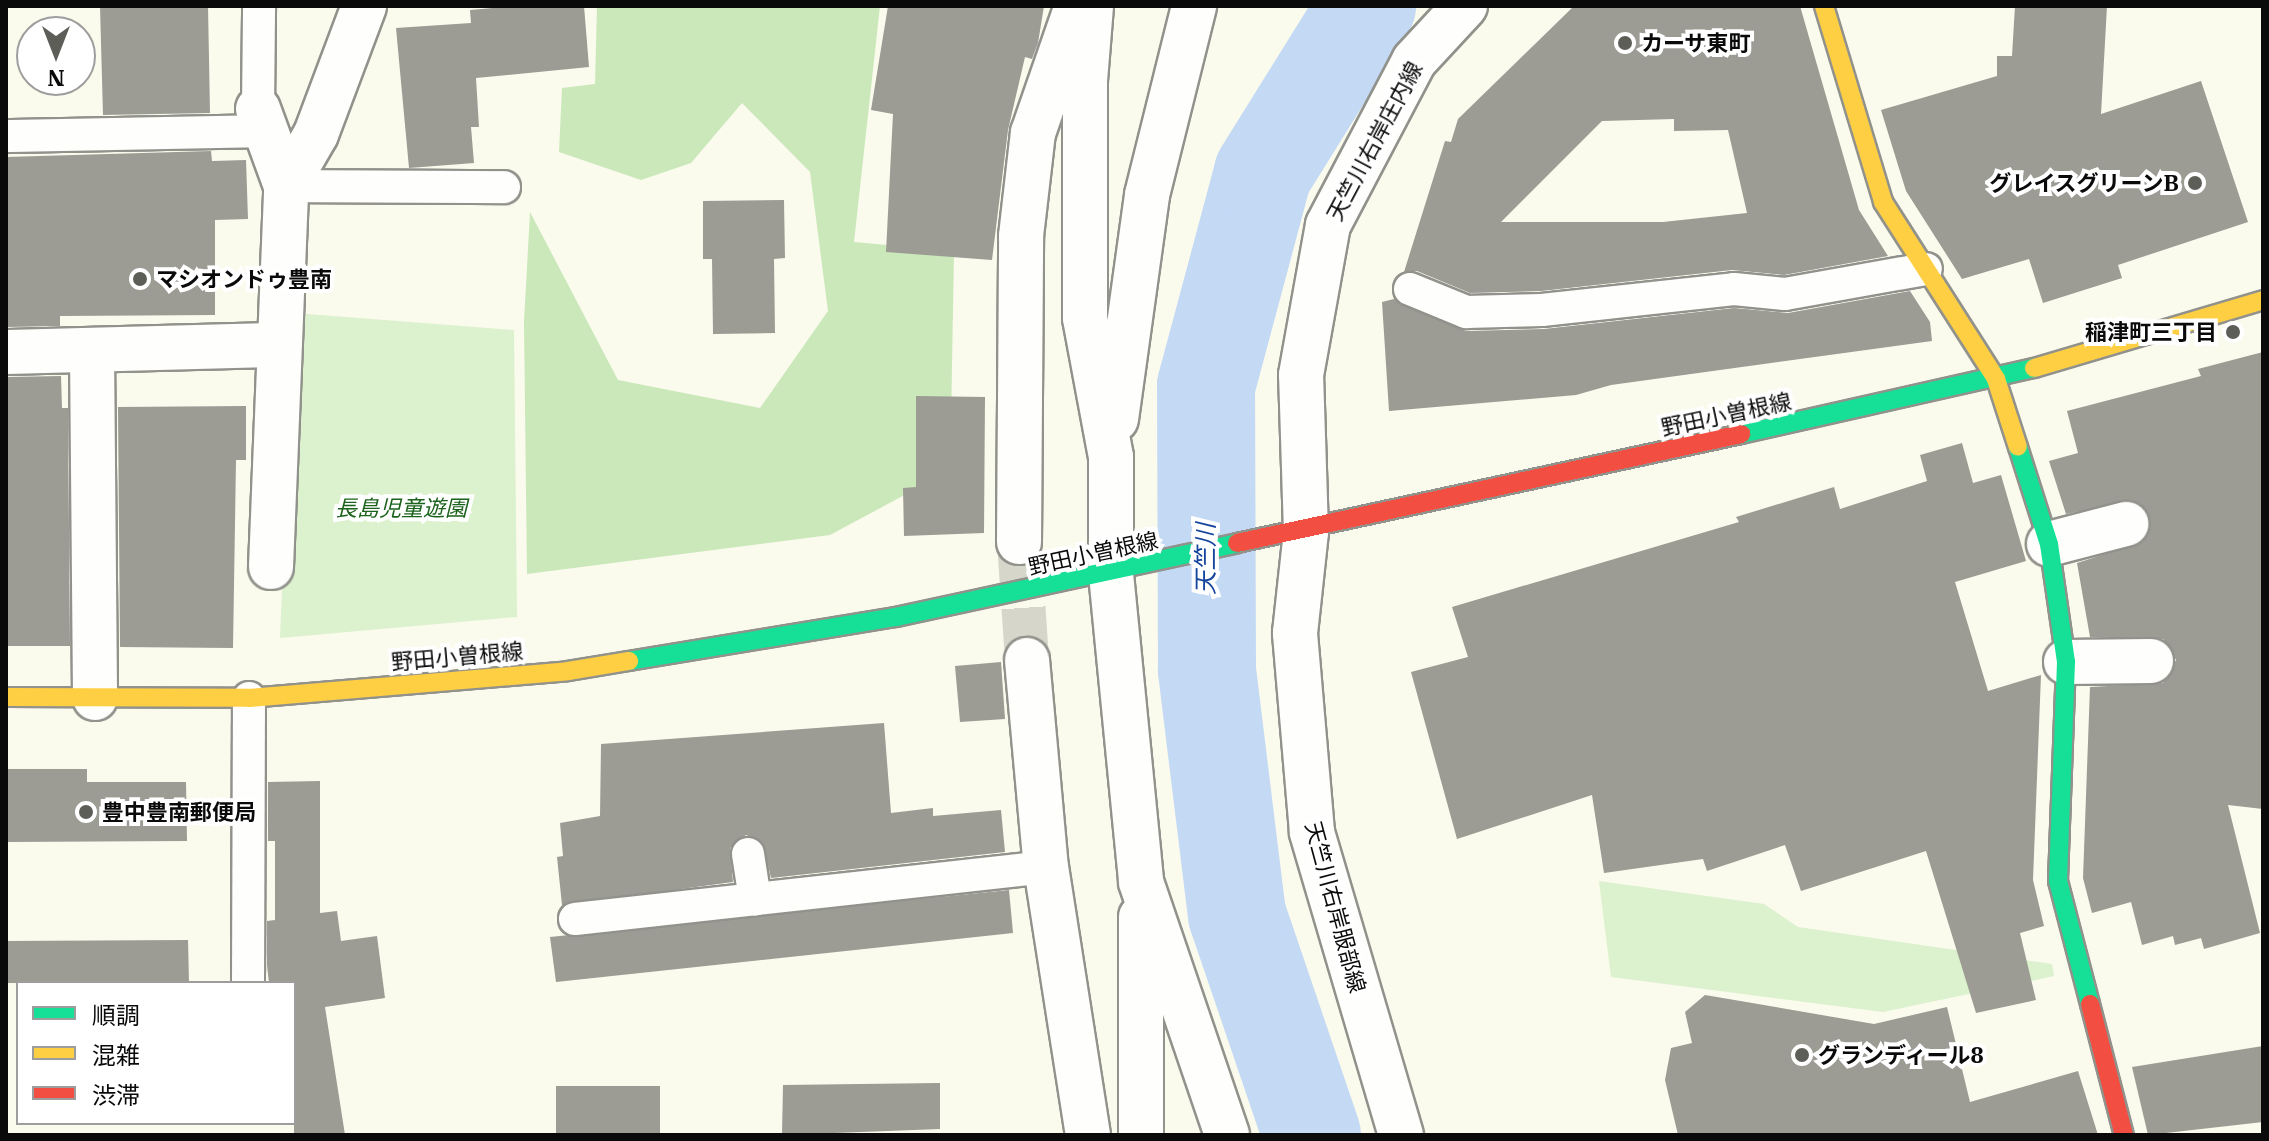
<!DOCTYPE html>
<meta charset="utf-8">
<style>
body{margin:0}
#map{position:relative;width:2269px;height:1141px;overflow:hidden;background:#fafaed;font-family:"IBM Plex Serif","Noto Sans JP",serif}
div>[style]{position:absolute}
.green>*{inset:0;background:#dcf1cd}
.forest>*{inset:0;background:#cae8ba}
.river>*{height:98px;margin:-49px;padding:0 49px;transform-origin:49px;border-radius:49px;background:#c3d9f4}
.building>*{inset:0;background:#9c9b94}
.street-tunnel>*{height:44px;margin-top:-22px;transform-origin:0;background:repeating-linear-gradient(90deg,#d6d6cb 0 44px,transparent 0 66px)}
.roads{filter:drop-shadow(2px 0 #92928c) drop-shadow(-2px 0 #92928c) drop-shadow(0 2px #92928c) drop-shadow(0 -2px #92928c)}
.lane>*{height:32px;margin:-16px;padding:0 16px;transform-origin:16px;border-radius:16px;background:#fefefc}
.street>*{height:44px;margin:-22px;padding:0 22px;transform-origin:22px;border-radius:22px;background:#fefefc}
.fast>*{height:18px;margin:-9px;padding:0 9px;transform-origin:9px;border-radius:9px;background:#16e098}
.slow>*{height:18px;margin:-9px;padding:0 9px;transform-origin:9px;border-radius:9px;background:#ffcf43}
.jam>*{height:18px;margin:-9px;padding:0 9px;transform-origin:9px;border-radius:9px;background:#f24e42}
.dots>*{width:22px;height:22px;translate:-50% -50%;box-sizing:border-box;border:4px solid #fff;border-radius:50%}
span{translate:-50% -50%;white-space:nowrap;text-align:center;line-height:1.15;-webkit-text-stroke:8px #fff;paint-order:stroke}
.poi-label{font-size:22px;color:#0a0a0a;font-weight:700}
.left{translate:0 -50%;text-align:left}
.right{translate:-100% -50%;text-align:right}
.street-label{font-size:22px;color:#0a0a0a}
.park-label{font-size:22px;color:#1b621b;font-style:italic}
.water-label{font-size:24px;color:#14449c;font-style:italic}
.frame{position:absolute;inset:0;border:8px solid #0a0a0a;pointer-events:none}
.legend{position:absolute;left:16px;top:981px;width:280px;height:144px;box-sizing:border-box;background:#fff;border:2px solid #9d9d9d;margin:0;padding:10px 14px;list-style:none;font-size:24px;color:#0a0a0a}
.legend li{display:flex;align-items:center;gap:16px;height:40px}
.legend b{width:40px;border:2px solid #9d9d9d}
.north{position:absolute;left:16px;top:16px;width:80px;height:80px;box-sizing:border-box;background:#fff;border:2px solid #9d9d9d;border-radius:50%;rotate:180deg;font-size:22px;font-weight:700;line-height:32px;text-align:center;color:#0a0a0a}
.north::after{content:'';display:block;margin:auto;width:28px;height:36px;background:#5e5e59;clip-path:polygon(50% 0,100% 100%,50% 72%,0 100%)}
</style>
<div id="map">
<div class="green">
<i style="clip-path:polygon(294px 313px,514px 330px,517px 617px,280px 638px)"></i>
<i style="clip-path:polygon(1599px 881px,1764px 904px,1798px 927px,2052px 964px,2054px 976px,1883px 1012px,1611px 977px)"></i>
</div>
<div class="forest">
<i style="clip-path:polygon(597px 6px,880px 6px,854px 242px,954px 251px,951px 424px,938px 477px,830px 535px,527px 574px,524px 322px,530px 212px,618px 380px,760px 408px,828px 311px,810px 172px,742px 103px,691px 163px,641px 180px,559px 152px,562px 88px,595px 84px)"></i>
</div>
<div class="river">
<i style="left:1312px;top:1135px;width:232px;rotate:-108.8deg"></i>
<i style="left:1237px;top:915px;width:248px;rotate:-97deg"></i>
<i style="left:1207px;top:669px;width:283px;rotate:-90.2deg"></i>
<i style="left:1206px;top:386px;width:220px;rotate:-75deg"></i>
<i style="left:1263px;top:173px;width:197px;rotate:-58.1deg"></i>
</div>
<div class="building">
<i style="clip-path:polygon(100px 6px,208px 6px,210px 113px,103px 115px)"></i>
<i style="clip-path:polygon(515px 6px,584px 6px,589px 67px,476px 78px,479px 127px,471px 127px,474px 163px,409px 168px,396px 28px,471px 23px,470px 10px)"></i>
<i style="clip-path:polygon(888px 6px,1044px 6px,1038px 43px,1032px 59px,1025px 57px,1008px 130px,992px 260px,886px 252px,893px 114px,871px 110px)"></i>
<i style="clip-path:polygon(evenodd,1574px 6px,1800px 6px,1859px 210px,1888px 256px,1784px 275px,1732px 270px,1541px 291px,1470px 293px,1417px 271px,1404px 272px,1445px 141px,1451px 142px,1458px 119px,1574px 6px,1674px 119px,1674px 131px,1728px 130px,1747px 213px,1663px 222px,1501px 222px,1602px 121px,1674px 119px)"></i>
<i style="clip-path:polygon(2015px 6px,2107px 6px,2101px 114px,2201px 81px,2248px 222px,2118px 265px,2122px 278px,2043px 303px,2029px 259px,1962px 279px,1906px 191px,1881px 110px,1997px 76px,1997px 56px,2012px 56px)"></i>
<i style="clip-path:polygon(211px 151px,212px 161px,246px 160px,248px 219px,215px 220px,215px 315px,60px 316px,60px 326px,6px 327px,6px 157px)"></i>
<i style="clip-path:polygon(784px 200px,785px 258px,774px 259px,775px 333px,713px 334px,712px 259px,703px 259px,703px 201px)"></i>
<i style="clip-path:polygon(1910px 291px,1930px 322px,1932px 341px,1611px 385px,1576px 395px,1389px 411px,1382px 302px,1394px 299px,1466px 331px,1544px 329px,1734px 308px,1788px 313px)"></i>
<i style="clip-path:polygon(2263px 352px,2263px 809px,2228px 805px,2260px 933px,2204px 949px,2201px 938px,2175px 945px,2173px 936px,2142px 945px,2131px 902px,2092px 913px,2083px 878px,2090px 687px,2163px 683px,2176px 660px,2163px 639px,2090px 637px,2077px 563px,2143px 542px,2150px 518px,2132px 500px,2066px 514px,2049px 461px,2078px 453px,2067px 411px,2201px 376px,2198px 369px)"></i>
<i style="clip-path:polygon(61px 376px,62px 408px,68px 408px,70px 646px,8px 646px,6px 377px)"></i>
<i style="clip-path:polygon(916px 396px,985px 397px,984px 533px,904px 536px,903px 488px,916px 487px)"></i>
<i style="clip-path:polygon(246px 406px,246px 460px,236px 460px,233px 648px,120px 647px,118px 407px)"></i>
<i style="clip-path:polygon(1962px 443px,1973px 483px,2001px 475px,2026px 561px,1955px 582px,1988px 691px,2041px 675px,2033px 880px,2044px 926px,2020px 933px,2036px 1000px,1976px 1013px,1926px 851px,1801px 891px,1785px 845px,1707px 871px,1703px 859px,1604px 873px,1592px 795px,1457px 839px,1411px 672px,1468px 657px,1452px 607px,1739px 522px,1736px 517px,1834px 487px,1840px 509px,1927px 481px,1920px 455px)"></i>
<i style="clip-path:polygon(1001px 662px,1005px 719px,960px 722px,955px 666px)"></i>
<i style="clip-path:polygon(884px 723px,891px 813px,933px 808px,933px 816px,1001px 810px,1005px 852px,771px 878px,763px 843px,746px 835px,730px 848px,733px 882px,562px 905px,557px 857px,563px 856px,560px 823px,600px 816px,601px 744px)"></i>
<i style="clip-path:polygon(6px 769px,87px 769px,87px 782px,186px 782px,187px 841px,6px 842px)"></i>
<i style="clip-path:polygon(320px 781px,320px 913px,337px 911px,341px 941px,377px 936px,385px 998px,325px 1007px,345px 1135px,294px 1135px,294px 983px,269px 983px,267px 965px,267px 921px,275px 920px,275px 841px,268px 841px,268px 782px)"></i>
<i style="clip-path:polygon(1009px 890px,1013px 933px,556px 982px,550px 937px)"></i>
<i style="clip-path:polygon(188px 940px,189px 983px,6px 983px,6px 941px)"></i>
<i style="clip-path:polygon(1705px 995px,1874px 1024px,1947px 1007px,1970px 1102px,2078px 1071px,2098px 1135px,1678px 1135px,1665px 1080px,1671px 1048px,1692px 1043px,1685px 1012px)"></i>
<i style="clip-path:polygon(2263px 1046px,2263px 1122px,2148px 1135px,2132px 1067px)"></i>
<i style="clip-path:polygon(940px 1083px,940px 1129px,782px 1135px,783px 1085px)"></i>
<i style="clip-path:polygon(556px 1086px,660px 1086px,660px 1135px,556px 1135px)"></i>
</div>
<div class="street-tunnel">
<i style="left:1019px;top:542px;width:118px;rotate:86.1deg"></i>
</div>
<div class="roads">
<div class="lane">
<i style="left:258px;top:109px;width:103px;rotate:-89.4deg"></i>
<i style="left:6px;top:136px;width:260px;rotate:-1.1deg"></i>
<i style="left:286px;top:186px;width:218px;rotate:0.3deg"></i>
<i style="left:1410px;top:289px;width:61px;rotate:22.3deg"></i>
<i style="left:1466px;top:312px;width:76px;rotate:-1.5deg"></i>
<i style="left:1542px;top:310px;width:193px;rotate:-6.2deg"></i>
<i style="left:1734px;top:289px;width:51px;rotate:5.6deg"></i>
<i style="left:1785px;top:294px;width:143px;rotate:-10.1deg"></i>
<i style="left:748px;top:854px;width:46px;rotate:81.2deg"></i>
<i style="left:575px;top:919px;width:474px;rotate:-6.3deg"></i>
<i style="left:248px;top:983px;width:285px;rotate:-89.8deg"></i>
</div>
<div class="street">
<i style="left:1091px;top:6px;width:74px;rotate:94.6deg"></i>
<i style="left:1085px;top:80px;width:238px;rotate:90deg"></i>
<i style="left:1085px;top:318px;width:141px;rotate:79.4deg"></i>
<i style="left:1111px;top:457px;width:117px;rotate:90deg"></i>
<i style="left:1111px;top:574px;width:309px;rotate:84.4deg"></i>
<i style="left:1141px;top:882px;width:267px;rotate:71.2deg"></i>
<i style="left:258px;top:109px;width:82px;rotate:70deg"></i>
<i style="left:286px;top:186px;width:60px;rotate:-60deg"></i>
<i style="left:316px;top:134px;width:137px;rotate:-69.4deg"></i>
<i style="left:92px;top:350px;width:348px;rotate:89.5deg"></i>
<i style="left:6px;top:352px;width:272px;rotate:-1.5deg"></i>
<i style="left:1116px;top:419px;width:226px;rotate:-82.1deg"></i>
<i style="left:1147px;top:195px;width:195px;rotate:-76deg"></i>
<i style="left:1019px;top:542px;width:306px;rotate:-89.6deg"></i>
<i style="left:1021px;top:236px;width:104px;rotate:-83.4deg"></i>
<i style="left:1033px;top:133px;width:128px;rotate:-70.9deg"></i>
<i style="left:2049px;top:544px;width:80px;rotate:-14.6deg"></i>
<i style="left:271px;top:567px;width:381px;rotate:-87.7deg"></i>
<i style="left:1027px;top:660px;width:208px;rotate:84.8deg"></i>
<i style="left:1046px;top:867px;width:271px;rotate:81.1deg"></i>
<i style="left:2066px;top:662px;width:85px;rotate:-0.7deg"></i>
<i style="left:1141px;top:917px;width:218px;rotate:90deg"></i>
<i style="left:1401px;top:1135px;width:316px;rotate:-106.4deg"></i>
<i style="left:1312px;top:832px;width:200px;rotate:-94.9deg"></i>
<i style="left:1295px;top:633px;width:102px;rotate:-83.8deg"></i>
<i style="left:1306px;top:532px;width:157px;rotate:-91.8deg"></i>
<i style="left:1301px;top:375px;width:152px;rotate:-79.8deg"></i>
<i style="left:1328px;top:225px;width:185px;rotate:-62.3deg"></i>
<i style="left:1414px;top:61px;width:75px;rotate:-47.2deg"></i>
</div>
<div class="fast">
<i style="left:1741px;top:434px;width:300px;rotate:-12.7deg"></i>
<i style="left:2018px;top:447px;width:102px;rotate:72.3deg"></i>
<i style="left:2049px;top:544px;width:119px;rotate:81.8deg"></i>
<i style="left:2066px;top:662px;width:219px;rotate:92.1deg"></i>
<i style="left:2058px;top:881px;width:127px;rotate:75.4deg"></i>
<i style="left:629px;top:661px;width:271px;rotate:-9.4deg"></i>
<i style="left:896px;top:617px;width:349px;rotate:-12.2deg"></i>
</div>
<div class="slow">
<i style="left:1824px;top:6px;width:205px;rotate:73.2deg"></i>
<i style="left:1883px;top:202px;width:210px;rotate:57.4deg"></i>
<i style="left:1996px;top:379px;width:71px;rotate:72.1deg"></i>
<i style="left:2034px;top:368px;width:239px;rotate:-16.5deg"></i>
<i style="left:6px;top:697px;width:243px;rotate:0.2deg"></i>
<i style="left:249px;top:698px;width:320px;rotate:-4.8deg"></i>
<i style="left:568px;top:671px;width:62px;rotate:-9.3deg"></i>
</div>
<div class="jam">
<i style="left:1237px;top:543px;width:516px;rotate:-12.2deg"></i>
<i style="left:2090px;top:1004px;width:135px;rotate:75.5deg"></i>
</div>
</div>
<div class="dots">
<i style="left:1625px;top:43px;background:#5e5e59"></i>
<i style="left:2195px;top:183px;background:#5e5e59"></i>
<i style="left:140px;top:279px;background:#5e5e59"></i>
<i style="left:2233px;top:332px;background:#5e5e59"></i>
<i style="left:86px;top:812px;background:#5e5e59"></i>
<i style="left:1802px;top:1055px;background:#5e5e59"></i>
</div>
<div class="poi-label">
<span class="left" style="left:1641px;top:43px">カーサ東町</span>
<span class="right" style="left:2179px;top:183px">グレイスグリーンB</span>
<span class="left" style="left:156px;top:279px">マシオンドゥ豊南</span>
<span class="right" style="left:2217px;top:332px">稲津町三丁目</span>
<span class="left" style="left:102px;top:812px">豊中豊南郵便局</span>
<span class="left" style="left:1818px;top:1055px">グランディール8</span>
</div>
<div class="street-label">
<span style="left:1374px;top:141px;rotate:-62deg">天竺川右岸庄内線</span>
<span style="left:1726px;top:414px;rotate:-12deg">野田小曽根線</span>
<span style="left:1093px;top:553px;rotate:-12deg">野田小曽根線</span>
<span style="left:457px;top:656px;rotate:-5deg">野田小曽根線</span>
<span style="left:1336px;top:907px;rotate:75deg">天竺川右岸服部線</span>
</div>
<div class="park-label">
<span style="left:401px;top:508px">長島児童遊園</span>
</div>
<div class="water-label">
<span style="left:1206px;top:559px;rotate:-90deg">天竺川</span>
</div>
<div class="frame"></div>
<ul class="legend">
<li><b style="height:10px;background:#16e098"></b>順調</li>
<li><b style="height:10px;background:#ffcf43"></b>混雑</li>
<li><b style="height:10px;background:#f24e42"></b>渋滞</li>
</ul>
<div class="north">N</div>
</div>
